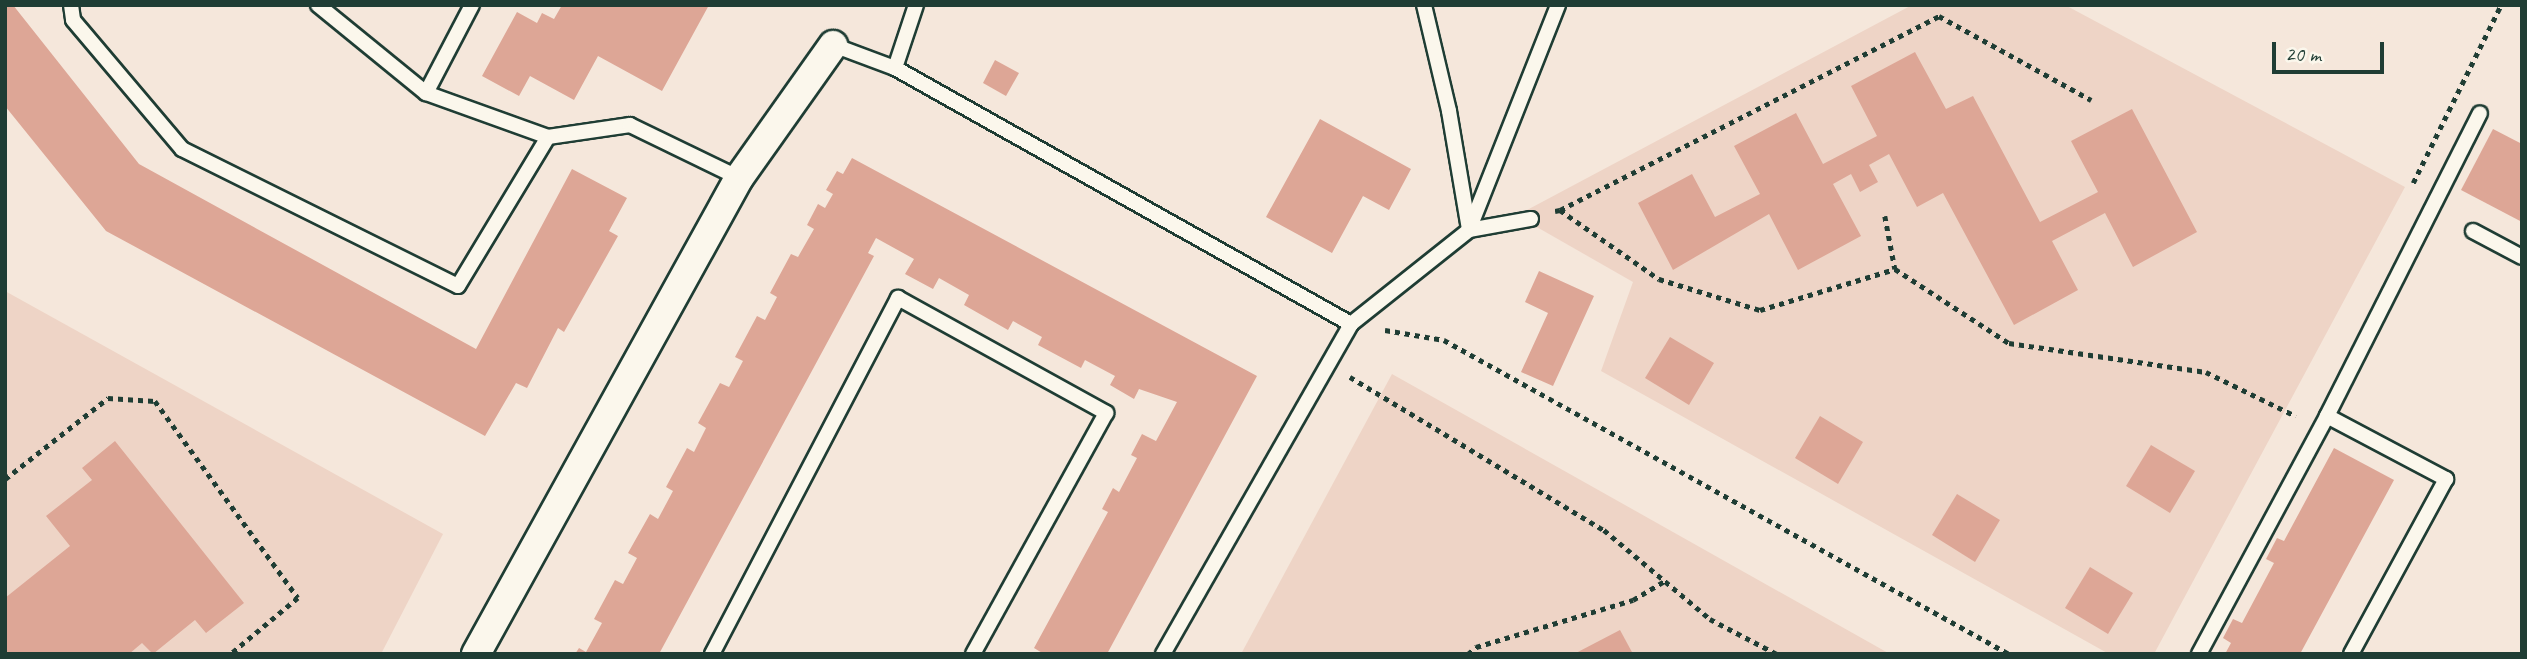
<!DOCTYPE html>
<style>
body{margin:0}
#map{position:relative;width:2527px;height:659px;overflow:hidden;background:#f5e7db;font-family:Caveat,sans-serif}
div>[style]{position:absolute}
.built>*{inset:0;background:#eed4c6}
.building>*{inset:0;background:#dda696}
.path>*{height:4.5px;margin-top:-2.25px;transform-origin:0;background:repeating-linear-gradient(90deg,#1f3d34 0 5px,transparent 0 10px)}
.roads{filter:drop-shadow(2px 0 #1f3d34) drop-shadow(-2px 0 #1f3d34) drop-shadow(0 2px #1f3d34) drop-shadow(0 -2px #1f3d34)}
.service>*{height:14px;margin:-7px;padding:0 7px;transform-origin:7px;border-radius:7px;background:#fbf7ec}
.minor>*{height:28px;margin:-14px;padding:0 14px;transform-origin:14px;border-radius:14px;background:#fbf7ec}
span{translate:-50% -50%;white-space:nowrap;text-align:center;line-height:1.15;-webkit-text-stroke:6px #fbf7ec;paint-order:stroke}
.frame{position:absolute;inset:0;border:7px solid #1f3d34;pointer-events:none}
.scale{position:absolute;left:2272px;top:42px;width:112px;height:32px;box-sizing:border-box;border:4px solid #1f3d34;border-top:0;padding-left:9px;font-size:21px;line-height:24px;white-space:nowrap;color:#1f3d34;-webkit-text-stroke:5px #fbf7ec;paint-order:stroke}
</style>
<div id="map">
<div class="built">
<i style="clip-path:polygon(1912px 5px,2065px 5px,2405px 187px,2154px 654px,2109px 654px,1601px 371px,1633px 282px,1535px 226px,1527px 210px)"></i>
<i style="clip-path:polygon(5px 291px,443px 534px,381px 654px,5px 654px)"></i>
<i style="clip-path:polygon(1392px 374px,1890px 654px,1241px 654px)"></i>
</div>
<div class="building">
<i style="clip-path:polygon(5px 5px,13px 5px,139px 164px,476px 349px,572px 169px,627px 198px,609px 231px,618px 236px,564px 332px,558px 328px,527px 388px,516px 383px,485px 436px,106px 231px,5px 106px)"></i>
<i style="clip-path:polygon(562px 5px,709px 5px,662px 91px,598px 56px,574px 100px,530px 76px,519px 96px,482px 76px,517px 12px,537px 23px,542px 13px,554px 19px)"></i>
<i style="clip-path:polygon(1915px 52px,1946px 109px,1973px 96px,2040px 222px,2098px 192px,2071px 141px,2132px 109px,2197px 232px,2133px 267px,2105px 213px,2052px 241px,2078px 290px,2014px 325px,1943px 193px,1917px 207px,1889px 154px,1869px 165px,1878px 182px,1860px 192px,1851px 174px,1833px 184px,1861px 236px,1798px 270px,1769px 214px,1673px 270px,1638px 203px,1692px 174px,1715px 217px,1760px 194px,1734px 146px,1796px 113px,1823px 164px,1877px 136px,1851px 86px)"></i>
<i style="clip-path:polygon(995px 60px,1019px 73px,1006px 96px,983px 83px)"></i>
<i style="clip-path:polygon(1320px 119px,1411px 169px,1389px 210px,1363px 196px,1332px 253px,1266px 217px)"></i>
<i style="clip-path:polygon(2493px 129px,2522px 144px,2522px 222px,2461px 190px)"></i>
<i style="clip-path:polygon(852px 158px,1257px 376px,1107px 654px,1044px 654px,1034px 648px,1108px 512px,1102px 509px,1113px 488px,1119px 492px,1137px 458px,1131px 455px,1142px 434px,1156px 441px,1177px 402px,1139px 389px,1134px 399px,1110px 385px,1115px 376px,1085px 360px,1081px 368px,1038px 345px,1042px 337px,1013px 321px,1008px 330px,964px 305px,969px 295px,939px 278px,933px 289px,905px 274px,914px 259px,876px 238px,868px 253px,874px 256px,659px 654px,575px 654px,579px 648px,586px 652px,602px 623px,594px 619px,615px 580px,623px 584px,637px 558px,628px 553px,650px 514px,658px 519px,673px 491px,666px 487px,687px 448px,694px 452px,706px 428px,698px 423px,720px 383px,729px 387px,743px 361px,735px 357px,757px 316px,765px 320px,777px 297px,770px 293px,791px 254px,798px 257px,814px 229px,807px 225px,818px 204px,825px 208px,833px 194px,826px 190px,837px 171px,843px 174px)"></i>
<i style="clip-path:polygon(1539px 271px,1594px 296px,1553px 386px,1521px 372px,1548px 313px,1525px 302px)"></i>
<i style="clip-path:polygon(1670px 337px,1714px 363px,1689px 405px,1645px 378px)"></i>
<i style="clip-path:polygon(1820px 416px,1863px 442px,1838px 484px,1795px 458px)"></i>
<i style="clip-path:polygon(115px 441px,244px 603px,206px 633px,195px 620px,153px 654px,142px 643px,129px 654px,5px 654px,5px 598px,70px 546px,46px 516px,92px 480px,82px 468px)"></i>
<i style="clip-path:polygon(2151px 445px,2195px 471px,2170px 513px,2126px 486px)"></i>
<i style="clip-path:polygon(2334px 448px,2394px 480px,2300px 654px,2225px 654px,2231px 643px,2223px 638px,2233px 619px,2242px 623px,2274px 563px,2266px 559px,2277px 538px,2284px 541px)"></i>
<i style="clip-path:polygon(1957px 494px,2000px 520px,1975px 562px,1932px 535px)"></i>
<i style="clip-path:polygon(2090px 567px,2133px 593px,2108px 634px,2065px 608px)"></i>
<i style="clip-path:polygon(1620px 630px,1633px 654px,1574px 654px)"></i>
</div>
<div class="path">
<i style="left:2413px;top:183px;width:199px;rotate:-63.7deg"></i>
<i style="left:1560px;top:210px;width:426px;rotate:-27.1deg"></i>
<i style="left:1939px;top:16px;width:174px;rotate:28.9deg"></i>
<i style="left:1555px;top:211px;width:5px;rotate:-11deg"></i>
<i style="left:1560px;top:210px;width:121px;rotate:34.9deg"></i>
<i style="left:1659px;top:279px;width:106px;rotate:17.1deg"></i>
<i style="left:1760px;top:310px;width:141px;rotate:-16.9deg"></i>
<i style="left:1895px;top:269px;width:136px;rotate:33deg"></i>
<i style="left:2009px;top:343px;width:199px;rotate:8.4deg"></i>
<i style="left:2206px;top:372px;width:100px;rotate:26.1deg"></i>
<i style="left:1885px;top:216px;width:54px;rotate:79.3deg"></i>
<i style="left:1385px;top:330px;width:60px;rotate:9.6deg"></i>
<i style="left:1444px;top:340px;width:646px;rotate:29.06deg"></i>
<i style="left:1350px;top:377px;width:297px;rotate:31.1deg"></i>
<i style="left:1604px;top:530px;width:138px;rotate:40deg"></i>
<i style="left:1710px;top:619px;width:76px;rotate:27.6deg"></i>
<i style="left:5px;top:479px;width:131px;rotate:-38.2deg"></i>
<i style="left:108px;top:398px;width:47px;rotate:3.7deg"></i>
<i style="left:155px;top:401px;width:243px;rotate:54deg"></i>
<i style="left:298px;top:598px;width:87px;rotate:140.1deg"></i>
<i style="left:1468px;top:654px;width:11px;rotate:-41deg"></i>
<i style="left:1476px;top:647px;width:164px;rotate:-16.7deg"></i>
<i style="left:1633px;top:600px;width:37px;rotate:-31deg"></i>
</div>
<div class="roads">
<div class="service">
<i style="left:71px;top:5px;width:15px;rotate:82deg"></i>
<i style="left:73px;top:20px;width:169px;rotate:49.8deg"></i>
<i style="left:182px;top:149px;width:308px;rotate:26.4deg"></i>
<i style="left:458px;top:286px;width:174px;rotate:-58.9deg"></i>
<i style="left:318px;top:5px;width:139px;rotate:39.2deg"></i>
<i style="left:426px;top:93px;width:130px;rotate:19.8deg"></i>
<i style="left:548px;top:137px;width:83px;rotate:-8.3deg"></i>
<i style="left:630px;top:125px;width:121px;rotate:25.9deg"></i>
<i style="left:1424px;top:5px;width:109px;rotate:76.7deg"></i>
<i style="left:1449px;top:111px;width:120px;rotate:80.4deg"></i>
<i style="left:833px;top:45px;width:66px;rotate:20.4deg"></i>
<i style="left:895px;top:68px;width:523px;rotate:29.31deg"></i>
<i style="left:895px;top:68px;width:66px;rotate:-71.6deg"></i>
<i style="left:426px;top:93px;width:99px;rotate:-62.4deg"></i>
<i style="left:1469px;top:230px;width:242px;rotate:-68.4deg"></i>
<i style="left:2473px;top:231px;width:55px;rotate:28deg"></i>
<i style="left:2327px;top:416px;width:339px;rotate:-63.2deg"></i>
<i style="left:712px;top:654px;width:402px;rotate:-62.4deg"></i>
<i style="left:898px;top:298px;width:238px;rotate:28.9deg"></i>
<i style="left:1106px;top:413px;width:275px;rotate:118.9deg"></i>
<i style="left:1163px;top:654px;width:380px;rotate:-60.3deg"></i>
<i style="left:1351px;top:324px;width:151px;rotate:-38.5deg"></i>
<i style="left:1469px;top:230px;width:63px;rotate:-10.1deg"></i>
<i style="left:2199px;top:654px;width:270px;rotate:-61.7deg"></i>
<i style="left:2327px;top:416px;width:135px;rotate:27.9deg"></i>
<i style="left:2446px;top:479px;width:199px;rotate:118.5deg"></i>
</div>
<div class="minor">
<i style="left:476px;top:654px;width:544px;rotate:-61.08deg"></i>
<i style="left:739px;top:178px;width:163px;rotate:-54.7deg"></i>
</div>
</div>
<div class="frame"></div>
<div class="scale">20 m</div>
</div>
